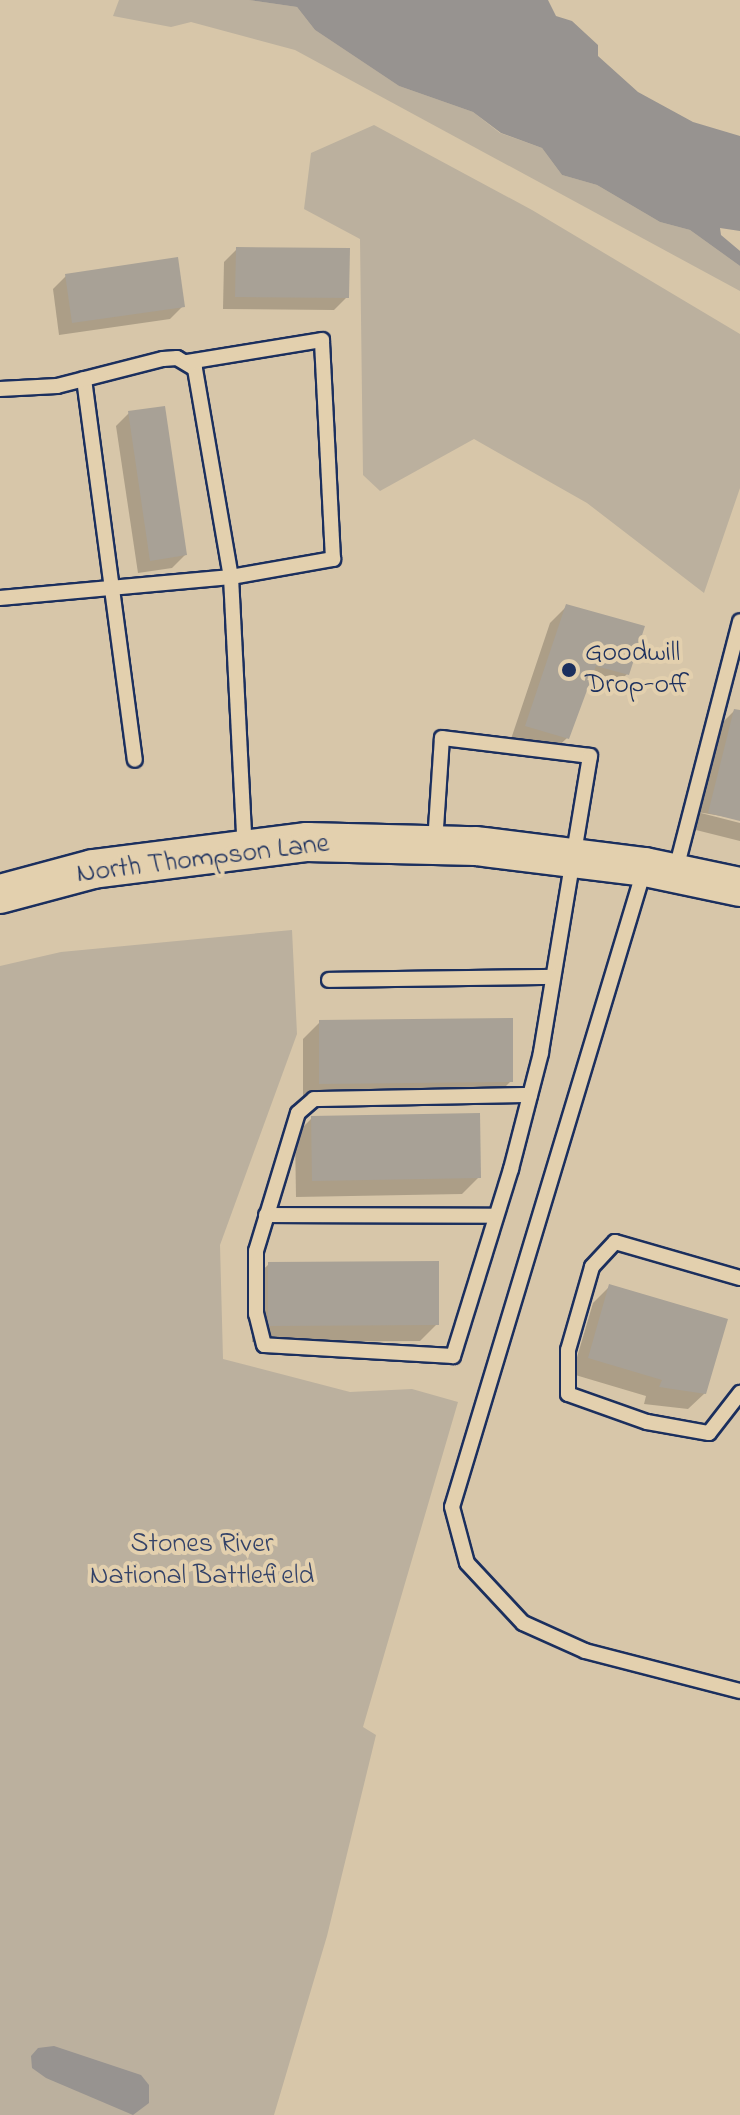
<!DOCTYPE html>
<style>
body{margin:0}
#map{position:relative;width:740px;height:2115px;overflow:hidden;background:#d7c6a9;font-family:"Indie Flower",sans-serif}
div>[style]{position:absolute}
.green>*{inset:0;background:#bbb09e}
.water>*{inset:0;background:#979390}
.shadow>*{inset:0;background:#0003}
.building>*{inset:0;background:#a8a196}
.roads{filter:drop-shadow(2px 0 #1b2f5e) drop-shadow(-2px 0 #1b2f5e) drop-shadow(0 2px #1b2f5e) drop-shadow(0 -2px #1b2f5e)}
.service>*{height:14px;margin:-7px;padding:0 7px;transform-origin:7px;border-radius:7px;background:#e3d0ae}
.secondary>*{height:38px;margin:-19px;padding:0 19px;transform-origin:19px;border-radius:19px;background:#e3d0ae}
.dots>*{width:22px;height:22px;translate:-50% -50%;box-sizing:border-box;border:4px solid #e3d0ae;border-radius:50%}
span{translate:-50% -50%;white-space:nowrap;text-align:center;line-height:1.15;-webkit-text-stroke:8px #e3d0ae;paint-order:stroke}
.poi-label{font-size:28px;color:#1b2f5e}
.left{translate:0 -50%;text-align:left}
.street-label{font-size:28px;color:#1b2f5e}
.park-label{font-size:28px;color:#334268}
</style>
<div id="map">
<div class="green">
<i style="clip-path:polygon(119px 0,249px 0,297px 7px,315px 30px,399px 86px,473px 112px,500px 133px,542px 148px,562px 175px,597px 185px,660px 222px,690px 230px,740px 266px,740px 291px,295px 50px,191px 22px,171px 27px,113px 16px)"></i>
<i style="clip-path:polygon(374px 125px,532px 210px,740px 334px,740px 488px,704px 593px,587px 503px,474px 439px,380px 491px,363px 475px,360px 239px,304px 209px,311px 153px)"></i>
<i style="clip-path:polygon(292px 930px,297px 1034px,220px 1245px,223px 1359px,350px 1392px,412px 1389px,458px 1402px,363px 1727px,376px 1735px,327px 1936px,274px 2115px,0 2115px,0 966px,61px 952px)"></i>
</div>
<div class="water">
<i style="clip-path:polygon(249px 0,548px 0,556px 16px,572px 21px,598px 45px,598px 56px,638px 92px,693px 122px,740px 136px,740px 231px,720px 228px,721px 235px,740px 251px,740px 266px,690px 230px,660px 222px,597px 185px,562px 175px,542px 148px,501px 133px,473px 112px,399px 86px,315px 30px,297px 7px)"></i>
<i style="clip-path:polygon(54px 2046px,141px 2075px,149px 2085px,149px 2103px,133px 2115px,46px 2078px,32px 2068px,31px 2056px,38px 2048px)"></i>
</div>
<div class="shadow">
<i style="clip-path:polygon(237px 249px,347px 297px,334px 310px,223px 309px,224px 262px)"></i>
<i style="clip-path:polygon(66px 276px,183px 306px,170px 319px,59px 335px,53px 289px)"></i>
<i style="clip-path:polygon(129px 413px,185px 555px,172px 568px,138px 573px,116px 426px)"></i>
<i style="clip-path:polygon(567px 606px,627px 674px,610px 691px,587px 684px,567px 738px,550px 754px,510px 742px,550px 623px)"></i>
<i style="clip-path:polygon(734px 711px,740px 713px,740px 819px,697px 812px,740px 823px,740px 841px,692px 829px,717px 728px)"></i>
<i style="clip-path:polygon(320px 1022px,511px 1081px,494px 1098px,303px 1100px,303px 1039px)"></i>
<i style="clip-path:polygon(312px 1118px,479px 1177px,462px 1194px,296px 1197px,295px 1135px)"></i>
<i style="clip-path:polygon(269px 1264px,437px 1324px,420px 1341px,252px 1342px,252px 1280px)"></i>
<i style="clip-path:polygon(610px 1286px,705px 1393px,688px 1409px,644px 1404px,646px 1396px,572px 1374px,593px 1303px)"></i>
</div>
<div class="building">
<i style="clip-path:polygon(236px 247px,350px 248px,349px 298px,235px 297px)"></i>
<i style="clip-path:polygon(178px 257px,185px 307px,72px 323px,65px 274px)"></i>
<i style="clip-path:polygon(165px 406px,187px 555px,150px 561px,128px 411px)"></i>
<i style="clip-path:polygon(566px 604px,645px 626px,629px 675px,596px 666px,569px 739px,525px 726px)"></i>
<i style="clip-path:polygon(734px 709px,740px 710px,740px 821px,708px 813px)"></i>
<i style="clip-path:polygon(513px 1018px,513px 1082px,319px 1084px,319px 1020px)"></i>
<i style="clip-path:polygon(480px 1113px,481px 1178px,312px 1181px,311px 1116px)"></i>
<i style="clip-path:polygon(439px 1261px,439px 1325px,268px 1326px,268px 1262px)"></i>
<i style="clip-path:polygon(609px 1284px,728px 1319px,706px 1394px,659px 1387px,662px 1380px,588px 1358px)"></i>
</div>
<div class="roads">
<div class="service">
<i style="left:84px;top:379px;width:384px;rotate:82.4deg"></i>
<i style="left:0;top:389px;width:57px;rotate:-3deg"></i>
<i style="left:57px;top:386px;width:109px;rotate:-14.3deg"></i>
<i style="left:163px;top:359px;width:14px;rotate:-4deg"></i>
<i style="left:177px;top:358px;width:21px;rotate:31deg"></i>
<i style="left:195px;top:369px;width:211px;rotate:80.2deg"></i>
<i style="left:231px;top:577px;width:272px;rotate:87.1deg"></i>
<i style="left:0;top:598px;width:232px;rotate:-5.2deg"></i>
<i style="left:231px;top:577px;width:104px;rotate:-10deg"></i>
<i style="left:333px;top:559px;width:219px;rotate:-92.9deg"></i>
<i style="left:322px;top:340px;width:137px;rotate:170.7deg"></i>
<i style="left:435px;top:843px;width:105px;rotate:-86.2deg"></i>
<i style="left:442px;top:738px;width:149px;rotate:6.9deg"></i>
<i style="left:590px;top:756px;width:301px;rotate:99.4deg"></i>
<i style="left:541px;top:1053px;width:120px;rotate:104.5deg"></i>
<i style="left:511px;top:1169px;width:196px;rotate:107.2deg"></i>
<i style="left:453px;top:1356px;width:189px;rotate:-176.7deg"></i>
<i style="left:264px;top:1345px;width:32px;rotate:-104deg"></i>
<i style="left:256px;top:1314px;width:63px;rotate:-90deg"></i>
<i style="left:256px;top:1251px;width:144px;rotate:-73.1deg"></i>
<i style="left:298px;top:1113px;width:21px;rotate:-41deg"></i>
<i style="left:314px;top:1099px;width:216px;rotate:-1.1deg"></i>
<i style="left:645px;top:867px;width:668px;rotate:106.78deg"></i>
<i style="left:452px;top:1507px;width:58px;rotate:75deg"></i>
<i style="left:467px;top:1563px;width:82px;rotate:47deg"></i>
<i style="left:523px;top:1623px;width:68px;rotate:24.3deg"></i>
<i style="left:585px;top:1651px;width:160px;rotate:14.5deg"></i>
<i style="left:675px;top:873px;width:260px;rotate:-75.5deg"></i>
<i style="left:329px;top:980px;width:224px;rotate:-0.8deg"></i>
<i style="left:266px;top:1215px;width:230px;rotate:0.2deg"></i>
<i style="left:740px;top:1278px;width:130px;rotate:-163.9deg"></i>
<i style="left:615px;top:1242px;width:34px;rotate:133deg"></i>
<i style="left:592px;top:1267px;width:86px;rotate:106.1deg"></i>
<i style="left:568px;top:1350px;width:44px;rotate:90deg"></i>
<i style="left:568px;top:1394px;width:84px;rotate:19.5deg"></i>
<i style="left:647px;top:1422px;width:63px;rotate:10.1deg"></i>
<i style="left:709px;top:1433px;width:51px;rotate:-52.2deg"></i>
</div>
<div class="secondary">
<i style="left:0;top:894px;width:96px;rotate:-15deg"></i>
<i style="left:93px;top:869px;width:216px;rotate:-7.2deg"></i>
<i style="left:307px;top:842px;width:169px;rotate:1.4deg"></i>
<i style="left:476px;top:846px;width:170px;rotate:7.1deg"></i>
<i style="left:645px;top:867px;width:97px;rotate:11.9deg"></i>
</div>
</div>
<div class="dots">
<i style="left:569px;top:670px;background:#1b2f5e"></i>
</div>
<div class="poi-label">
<span class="left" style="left:585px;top:670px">Goodwill<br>Drop-off</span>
</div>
<div class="street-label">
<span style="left:203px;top:860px;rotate:-7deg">North Thompson Lane</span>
</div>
<div class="park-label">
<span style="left:202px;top:1561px">Stones River<br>National Battlefield</span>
</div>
</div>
